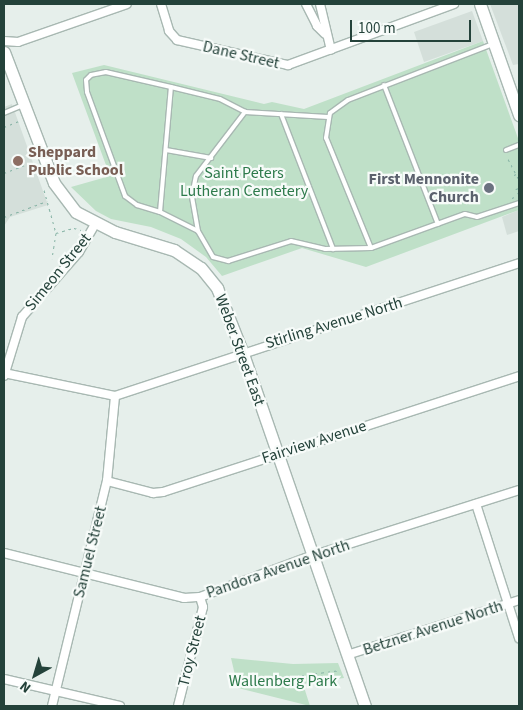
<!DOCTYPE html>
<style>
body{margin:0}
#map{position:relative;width:523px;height:710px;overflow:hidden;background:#e6efeb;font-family:"Source Sans 3",sans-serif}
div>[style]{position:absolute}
.built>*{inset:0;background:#d4dfda}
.green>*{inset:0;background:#bfe0c8}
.path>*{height:1px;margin-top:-0.5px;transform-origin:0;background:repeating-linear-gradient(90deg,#86b3a5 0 2.5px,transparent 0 6.5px)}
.roads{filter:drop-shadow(1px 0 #a8b8b2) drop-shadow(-1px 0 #a8b8b2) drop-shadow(0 1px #a8b8b2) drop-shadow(0 -1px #a8b8b2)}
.service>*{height:4px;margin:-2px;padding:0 2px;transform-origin:2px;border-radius:2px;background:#fff}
.minor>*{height:8px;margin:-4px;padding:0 4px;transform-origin:4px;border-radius:4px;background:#fff}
.secondary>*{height:11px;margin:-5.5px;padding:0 5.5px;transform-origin:5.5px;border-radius:5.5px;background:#fff}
.dots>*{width:14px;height:14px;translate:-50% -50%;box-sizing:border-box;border:2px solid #f7fbf9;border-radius:50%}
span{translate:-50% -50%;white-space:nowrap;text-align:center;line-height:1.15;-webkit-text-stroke:4.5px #f7fbf9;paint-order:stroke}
.street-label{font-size:16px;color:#24423a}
.education-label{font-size:16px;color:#785e54;font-weight:700}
.left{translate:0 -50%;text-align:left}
.park-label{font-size:16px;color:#2d7a4b}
.worship-label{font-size:16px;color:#5b616d;font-weight:700}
.right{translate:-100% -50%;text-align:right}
.frame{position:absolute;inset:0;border:5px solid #24423a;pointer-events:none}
.north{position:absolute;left:10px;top:650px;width:50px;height:50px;-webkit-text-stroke:4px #f7fbf9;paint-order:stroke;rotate:219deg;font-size:14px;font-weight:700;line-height:20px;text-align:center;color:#24423a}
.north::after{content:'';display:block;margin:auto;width:18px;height:22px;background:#24423a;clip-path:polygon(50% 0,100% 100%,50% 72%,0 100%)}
.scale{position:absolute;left:350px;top:20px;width:121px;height:22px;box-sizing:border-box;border:2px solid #24423a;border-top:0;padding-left:6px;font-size:15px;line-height:18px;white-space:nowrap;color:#24423a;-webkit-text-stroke:4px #f7fbf9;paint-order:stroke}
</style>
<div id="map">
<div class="built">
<i style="clip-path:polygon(490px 4px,519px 4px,519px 64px,513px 65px)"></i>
<i style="clip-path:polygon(472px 11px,483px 41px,424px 62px,414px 32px)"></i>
<i style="clip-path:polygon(12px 104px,48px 205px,10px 217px,4px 226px,4px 107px)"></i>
<i style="clip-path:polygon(519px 210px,519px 231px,507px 235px,502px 217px)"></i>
</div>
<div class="green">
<i style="clip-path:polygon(483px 41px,519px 141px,519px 210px,366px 267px,302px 248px,222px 276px,206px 257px,181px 239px,151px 227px,111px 219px,96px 211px,71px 187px,110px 176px,72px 73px,104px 65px,264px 104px,272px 102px,304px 109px)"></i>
<i style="clip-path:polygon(231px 658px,293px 664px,338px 663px,344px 678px,303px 684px,310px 706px,238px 688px)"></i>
</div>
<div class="path">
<i style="left:4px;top:127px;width:16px;rotate:-22deg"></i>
<i style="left:508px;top:159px;width:24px;rotate:62deg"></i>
<i style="left:4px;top:173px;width:31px;rotate:-21deg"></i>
<i style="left:514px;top:175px;width:5px;rotate:-22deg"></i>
<i style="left:44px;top:190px;width:45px;rotate:74.4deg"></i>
<i style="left:56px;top:233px;width:26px;rotate:99deg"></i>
<i style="left:512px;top:198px;width:8px;rotate:-23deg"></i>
<i style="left:519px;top:195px;width:7px;rotate:-117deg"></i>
<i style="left:516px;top:189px;width:3px;rotate:-18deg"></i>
<i style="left:4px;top:217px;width:46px;rotate:-20.4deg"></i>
<i style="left:56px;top:233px;width:19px;rotate:-16deg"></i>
<i style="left:74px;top:228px;width:7px;rotate:16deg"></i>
<i style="left:289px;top:677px;width:52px;rotate:-7.7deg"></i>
</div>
<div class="roads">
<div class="service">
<i style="left:384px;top:85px;width:149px;rotate:68.8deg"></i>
<i style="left:171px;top:87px;width:50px;rotate:13.8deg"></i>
<i style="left:220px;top:99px;width:28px;rotate:27deg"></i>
<i style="left:245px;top:112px;width:83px;rotate:3.4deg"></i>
<i style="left:4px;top:113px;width:21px;rotate:-23deg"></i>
<i style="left:281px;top:114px;width:145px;rotate:68.9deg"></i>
<i style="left:166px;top:150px;width:46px;rotate:10.1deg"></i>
<i style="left:506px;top:150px;width:14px;rotate:-21deg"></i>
<i style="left:160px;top:212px;width:125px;rotate:-85deg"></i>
<i style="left:171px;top:87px;width:67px;rotate:-167deg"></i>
<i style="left:106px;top:72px;width:15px;rotate:169deg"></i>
<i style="left:91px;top:75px;width:7px;rotate:135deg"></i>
<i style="left:86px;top:80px;width:12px;rotate:85deg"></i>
<i style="left:87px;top:92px;width:111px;rotate:69.9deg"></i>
<i style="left:125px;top:196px;width:15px;rotate:37deg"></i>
<i style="left:137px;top:205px;width:24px;rotate:17deg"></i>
<i style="left:160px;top:212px;width:42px;rotate:26.6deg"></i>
<i style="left:198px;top:231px;width:30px;rotate:60deg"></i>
<i style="left:213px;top:257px;width:16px;rotate:15deg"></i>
<i style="left:228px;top:261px;width:66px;rotate:-17.6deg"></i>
<i style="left:291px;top:241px;width:35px;rotate:13deg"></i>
<i style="left:325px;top:249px;width:46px;rotate:-1.2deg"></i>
<i style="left:371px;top:248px;width:100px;rotate:-19.9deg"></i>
<i style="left:465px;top:214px;width:12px;rotate:14deg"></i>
<i style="left:477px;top:217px;width:44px;rotate:-18.4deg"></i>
<i style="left:198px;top:231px;width:36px;rotate:-100deg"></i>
<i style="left:192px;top:196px;width:20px;rotate:-79deg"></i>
<i style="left:196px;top:176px;width:81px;rotate:-52.6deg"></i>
<i style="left:371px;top:248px;width:119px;rotate:-112.2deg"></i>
<i style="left:326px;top:138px;width:25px;rotate:-81deg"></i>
<i style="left:330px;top:113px;width:22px;rotate:-36deg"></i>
<i style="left:348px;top:100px;width:155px;rotate:-21.1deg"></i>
</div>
<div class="minor">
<i style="left:161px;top:4px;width:28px;rotate:73deg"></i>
<i style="left:169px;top:31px;width:12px;rotate:48deg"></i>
<i style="left:177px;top:40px;width:114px;rotate:12.7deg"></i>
<i style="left:288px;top:65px;width:177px;rotate:-20.2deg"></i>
<i style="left:306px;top:4px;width:25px;rotate:63deg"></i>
<i style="left:317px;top:26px;width:11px;rotate:45deg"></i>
<i style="left:320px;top:4px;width:47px;rotate:76.6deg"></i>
<i style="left:4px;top:41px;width:14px;rotate:4deg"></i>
<i style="left:18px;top:42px;width:115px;rotate:-19.2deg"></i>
<i style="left:4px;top:373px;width:113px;rotate:11.7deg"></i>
<i style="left:115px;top:396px;width:425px;rotate:-18.2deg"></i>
<i style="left:4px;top:376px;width:62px;rotate:-73deg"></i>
<i style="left:22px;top:317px;width:86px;rotate:-48.8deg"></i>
<i style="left:79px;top:252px;width:32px;rotate:-60deg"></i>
<i style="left:107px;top:481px;width:48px;rotate:14.6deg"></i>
<i style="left:153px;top:493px;width:10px;rotate:-6deg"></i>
<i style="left:163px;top:492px;width:374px;rotate:-18deg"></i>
<i style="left:476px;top:504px;width:141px;rotate:72.2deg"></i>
<i style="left:4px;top:553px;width:186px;rotate:14deg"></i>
<i style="left:184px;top:598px;width:16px;rotate:-4deg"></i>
<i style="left:200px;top:597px;width:118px;rotate:-20.3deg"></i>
<i style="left:311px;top:556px;width:218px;rotate:-17.6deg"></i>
<i style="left:347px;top:655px;width:181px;rotate:-17.7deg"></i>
<i style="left:4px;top:679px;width:119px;rotate:13.1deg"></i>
<i style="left:52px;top:706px;width:232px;rotate:-76.3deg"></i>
<i style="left:107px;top:481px;width:85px;rotate:-84.6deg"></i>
<i style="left:178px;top:706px;width:102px;rotate:-75.8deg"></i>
<i style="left:203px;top:607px;width:10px;rotate:-107deg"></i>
</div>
<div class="secondary">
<i style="left:480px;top:4px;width:118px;rotate:70.6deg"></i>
<i style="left:4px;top:52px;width:140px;rotate:69.1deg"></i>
<i style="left:54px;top:183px;width:36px;rotate:53deg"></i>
<i style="left:76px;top:212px;width:44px;rotate:27.1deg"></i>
<i style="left:115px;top:232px;width:62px;rotate:17deg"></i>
<i style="left:174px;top:250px;width:32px;rotate:34deg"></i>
<i style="left:201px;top:268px;width:26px;rotate:51deg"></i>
<i style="left:217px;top:288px;width:68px;rotate:68.4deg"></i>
<i style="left:242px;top:351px;width:376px;rotate:70.9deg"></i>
</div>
</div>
<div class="dots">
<i style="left:18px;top:161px;background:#8d6e63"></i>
<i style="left:489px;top:188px;background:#6b7280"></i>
</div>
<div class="street-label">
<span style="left:241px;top:55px;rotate:13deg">Dane Street</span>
<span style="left:58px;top:272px;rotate:-51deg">Simeon Street</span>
<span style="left:334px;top:323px;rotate:-17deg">Stirling Avenue North</span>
<span style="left:240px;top:350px;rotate:70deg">Weber Street East</span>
<span style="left:314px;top:442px;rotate:-18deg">Fairview Avenue</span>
<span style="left:90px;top:552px;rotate:-76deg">Samuel Street</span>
<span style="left:278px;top:569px;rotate:-19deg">Pandora Avenue North</span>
<span style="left:433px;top:628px;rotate:-18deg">Betzner Avenue North</span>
<span style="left:192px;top:651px;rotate:-76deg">Troy Street</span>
</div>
<div class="education-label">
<span class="left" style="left:28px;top:161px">Sheppard<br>Public School</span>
</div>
<div class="park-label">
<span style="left:244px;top:182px">Saint Peters<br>Lutheran Cemetery</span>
<span style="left:283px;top:681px">Wallenberg Park</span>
</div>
<div class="worship-label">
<span class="right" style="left:479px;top:188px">First Mennonite<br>Church</span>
</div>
<div class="frame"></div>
<div class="north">N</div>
<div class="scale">100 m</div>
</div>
